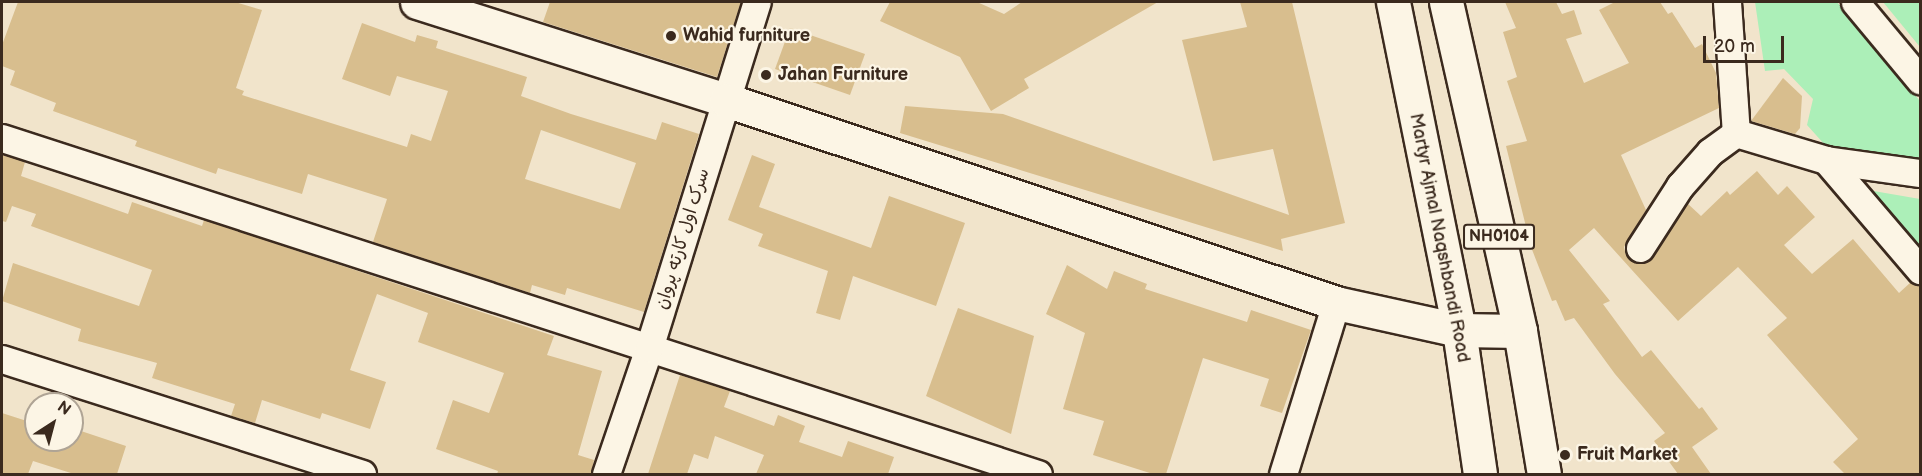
<!DOCTYPE html>
<meta charset="utf-8">
<style>
body{margin:0}
#map{position:relative;width:1922px;height:476px;overflow:hidden;background:#f1e4cb;font-family:"Balsamiq Sans","Playpen Sans Arabic",sans-serif}
div>[style]{position:absolute}
.green>*{inset:0;background:#acefb8}
.building>*{inset:0;background:#d8be8e}
.roads{filter:drop-shadow(2px 0 #3b2a1e) drop-shadow(-2px 0 #3b2a1e) drop-shadow(0 2px #3b2a1e) drop-shadow(0 -2px #3b2a1e)}
.street>*{height:27px;margin:-13.5px;padding:0 13.5px;transform-origin:13.5px;border-radius:13.5px;background:#fcf5e5}
.secondary>*{height:33px;margin:-16.5px;padding:0 16.5px;transform-origin:16.5px;border-radius:16.5px;background:#fcf5e5}
.highway>*{height:33px;margin:-16.5px;padding:0 16.5px;transform-origin:16.5px;border-radius:16.5px;background:#fcf5e5}
.dots>*{width:16px;height:16px;translate:-50% -50%;box-sizing:border-box;border:3px solid #fcf5e5;border-radius:50%}
span{translate:-50% -50%;white-space:nowrap;text-align:center;line-height:1.15;-webkit-text-stroke:4.5px #fcf5e5;paint-order:stroke}
.shield-label span{padding:2px 4px;background:#fcf5e5;border:2px solid;border-radius:4px;-webkit-text-stroke-width:0}
.shield-label{font-size:16px;color:#3b2a1e;font-weight:700}
.poi-label{font-size:18px;color:#3b2a1e;font-weight:700}
.left{translate:0 -50%;text-align:left}
.street-label{font-size:18px;color:#3b2a1e}
.frame{position:absolute;inset:0;border:3px solid #3b2a1e;pointer-events:none}
.north{position:absolute;left:24px;top:392px;width:60px;height:60px;box-sizing:border-box;background:#fcf5e5;border:2px solid #afa495;border-radius:50%;rotate:36deg;font-size:16px;font-weight:700;line-height:24px;text-align:center;color:#3b2a1e}
.north::after{content:'';display:block;margin:auto;width:21px;height:27px;background:#3b2a1e;clip-path:polygon(50% 0,100% 100%,50% 72%,0 100%)}
.scale{position:absolute;left:1703px;top:36px;width:81px;height:27px;box-sizing:border-box;border:3px solid #3b2a1e;border-top:0;padding-left:8px;font-size:18px;line-height:21px;white-space:nowrap;color:#3b2a1e;-webkit-text-stroke:4px #fcf5e5;paint-order:stroke}
</style>
<div id="map">
<div class="green">
<i style="clip-path:polygon(1755px 2px,1837px 2px,1920px 101px,1920px 170px,1834px 155px,1807px 125px,1813px 99px,1784px 69px,1765px 71px)"></i>
<i style="clip-path:polygon(1883px 2px,1920px 2px,1920px 47px)"></i>
<i style="clip-path:polygon(1862px 189px,1920px 199px,1920px 259px)"></i>
</div>
<div class="building">
<i style="clip-path:polygon(evenodd,18px 2px,235px 2px,262px 10px,236px 88px,244px 91px,242px 95px,407px 147px,411px 134px,431px 141px,448px 91px,397px 76px,390px 96px,342px 79px,362px 23px,415px 42px,417px 35px,438px 41px,436px 48px,527px 77px,521px 96px,571px 114px,656px 140px,662px 122px,699px 134px,644px 312px,567px 288px,565px 295px,532px 285px,530px 293px,373px 242px,387px 199px,308px 174px,302px 194px,218px 168px,216px 174px,135px 146px,137px 141px,53px 111px,56px 103px,10px 85px,15px 71px,2px 66px,2px 45px,18px 2px,541px 130px,636px 163px,620px 209px,525px 179px,541px 130px)"></i>
<i style="clip-path:polygon(550px 2px,741px 2px,717px 77px,543px 22px)"></i>
<i style="clip-path:polygon(890px 2px,977px 2px,1004px 14px,1022px 2px,1158px 2px,1024px 79px,1029px 88px,991px 111px,960px 57px,880px 21px)"></i>
<i style="clip-path:polygon(1240px 2px,1292px 2px,1345px 223px,1281px 239px,1283px 251px,900px 133px,905px 106px,1003px 114px,1289px 215px,1273px 149px,1213px 161px,1182px 40px,1247px 27px)"></i>
<i style="clip-path:polygon(1505px 2px,1556px 2px,1562px 14px,1574px 10px,1582px 34px,1566px 39px,1584px 83px,1629px 63px,1599px 10px,1615px 2px,1660px 2px,1668px 14px,1672px 12px,1695px 48px,1702px 44px,1716px 73px,1719px 108px,1621px 155px,1646px 210px,1624px 247px,1626px 255px,1631px 261px,1640px 264px,1653px 257px,1687px 203px,1701px 216px,1727px 191px,1730px 195px,1757px 171px,1778px 195px,1787px 186px,1815px 217px,1784px 245px,1812px 274px,1853px 239px,1899px 293px,1911px 282px,1920px 285px,1920px 474px,1845px 474px,1833px 462px,1858px 439px,1767px 335px,1787px 318px,1738px 267px,1678px 321px,1594px 228px,1569px 250px,1610px 301px,1603px 304px,1642px 357px,1651px 350px,1699px 409px,1702px 407px,1718px 429px,1692px 447px,1711px 474px,1678px 474px,1654px 441px,1665px 433px,1615px 374px,1574px 318px,1565px 321px,1556px 300px,1552px 301px,1531px 247px,1506px 146px,1527px 141px,1507px 81px,1517px 77px,1503px 32px,1516px 28px)"></i>
<i style="clip-path:polygon(790px 28px,865px 54px,850px 95px,775px 69px)"></i>
<i style="clip-path:polygon(1783px 78px,1802px 96px,1800px 128px,1795px 134px,1751px 121px)"></i>
<i style="clip-path:polygon(2px 154px,25px 162px,21px 176px,128px 214px,132px 202px,202px 226px,204px 220px,554px 336px,547px 355px,602px 371px,578px 455px,594px 460px,591px 474px,497px 474px,498px 471px,436px 449px,453px 400px,489px 413px,504px 373px,418px 342px,428px 313px,377px 294px,350px 370px,386px 382px,370px 429px,322px 413px,320px 419px,262px 400px,255px 423px,231px 416px,235px 404px,152px 378px,157px 363px,78px 341px,81px 329px,2px 301px,13px 263px,139px 306px,152px 270px,31px 226px,36px 214px,12px 206px,6px 222px,2px 221px)"></i>
<i style="clip-path:polygon(752px 155px,775px 164px,759px 207px,871px 248px,889px 196px,965px 223px,936px 306px,853px 276px,840px 320px,816px 313px,828px 271px,758px 246px,763px 234px,728px 220px)"></i>
<i style="clip-path:polygon(1067px 265px,1107px 289px,1114px 271px,1147px 284px,1145px 289px,1247px 322px,1251px 310px,1311px 330px,1282px 413px,1260px 406px,1269px 379px,1203px 358px,1166px 474px,1153px 474px,1093px 455px,1104px 421px,1063px 409px,1085px 333px,1046px 314px)"></i>
<i style="clip-path:polygon(958px 308px,1034px 336px,1011px 434px,926px 396px)"></i>
<i style="clip-path:polygon(680px 375px,730px 391px,724px 407px,774px 426px,778px 415px,805px 426px,799px 442px,842px 457px,848px 441px,894px 457px,888px 474px,756px 474px,764px 455px,715px 436px,708px 459px,694px 454px,687px 474px,648px 474px)"></i>
<i style="clip-path:polygon(2px 413px,36px 424px,36px 440px,72px 440px,72px 428px,126px 446px,117px 474px,74px 474px,33px 461px,28px 474px,2px 474px)"></i>
</div>
<div class="roads">
<div class="street">
<i style="left:1727px;top:2px;width:131px;rotate:86.1deg"></i>
<i style="left:1855px;top:2px;width:102px;rotate:50.2deg"></i>
<i style="left:1736px;top:133px;width:94px;rotate:16.7deg"></i>
<i style="left:1826px;top:160px;width:95px;rotate:7.9deg"></i>
<i style="left:2px;top:138px;width:1089px;rotate:17.97deg"></i>
<i style="left:1826px;top:160px;width:145px;rotate:49.5deg"></i>
<i style="left:1640px;top:248px;width:74px;rotate:-57.2deg"></i>
<i style="left:1680px;top:186px;width:45px;rotate:-48.6deg"></i>
<i style="left:1710px;top:152px;width:32px;rotate:-36deg"></i>
<i style="left:2px;top:359px;width:378px;rotate:17.7deg"></i>
<i style="left:606px;top:474px;width:133px;rotate:-71.2deg"></i>
<i style="left:649px;top:348px;width:362px;rotate:-72.7deg"></i>
<i style="left:1283px;top:474px;width:179px;rotate:-72.8deg"></i>
</div>
<div class="secondary">
<i style="left:417px;top:2px;width:324px;rotate:17.6deg"></i>
<i style="left:726px;top:100px;width:643px;rotate:18.41deg"></i>
<i style="left:1336px;top:303px;width:126px;rotate:12.4deg"></i>
<i style="left:1459px;top:330px;width:61px;rotate:0.9deg"></i>
</div>
<div class="highway">
<i style="left:1393px;top:2px;width:335px;rotate:78.6deg"></i>
<i style="left:1459px;top:330px;width:146px;rotate:81.7deg"></i>
<i style="left:1446px;top:2px;width:337px;rotate:77.3deg"></i>
<i style="left:1520px;top:331px;width:145px;rotate:80.5deg"></i>
</div>
</div>
<div class="dots">
<i style="left:671px;top:36px;background:#3b2a1e"></i>
<i style="left:766px;top:75px;background:#3b2a1e"></i>
<i style="left:1565px;top:455px;background:#3b2a1e"></i>
</div>
<div class="shield-label">
<span style="left:1499px;top:237px">NH0104</span>
</div>
<div class="poi-label">
<span class="left" style="left:683px;top:36px">Wahid furniture</span>
<span class="left" style="left:778px;top:75px">Jahan Furniture</span>
<span class="left" style="left:1577px;top:455px">Fruit Market</span>
</div>
<div class="street-label">
<span style="left:1439px;top:238px;rotate:79deg">Martyr Ajmal Naqshbandi Road</span>
<span style="left:683px;top:239px;rotate:-73deg">سرک اول کارته پروان</span>
</div>
<div class="frame"></div>
<div class="north">N</div>
<div class="scale">20 m</div>
</div>
